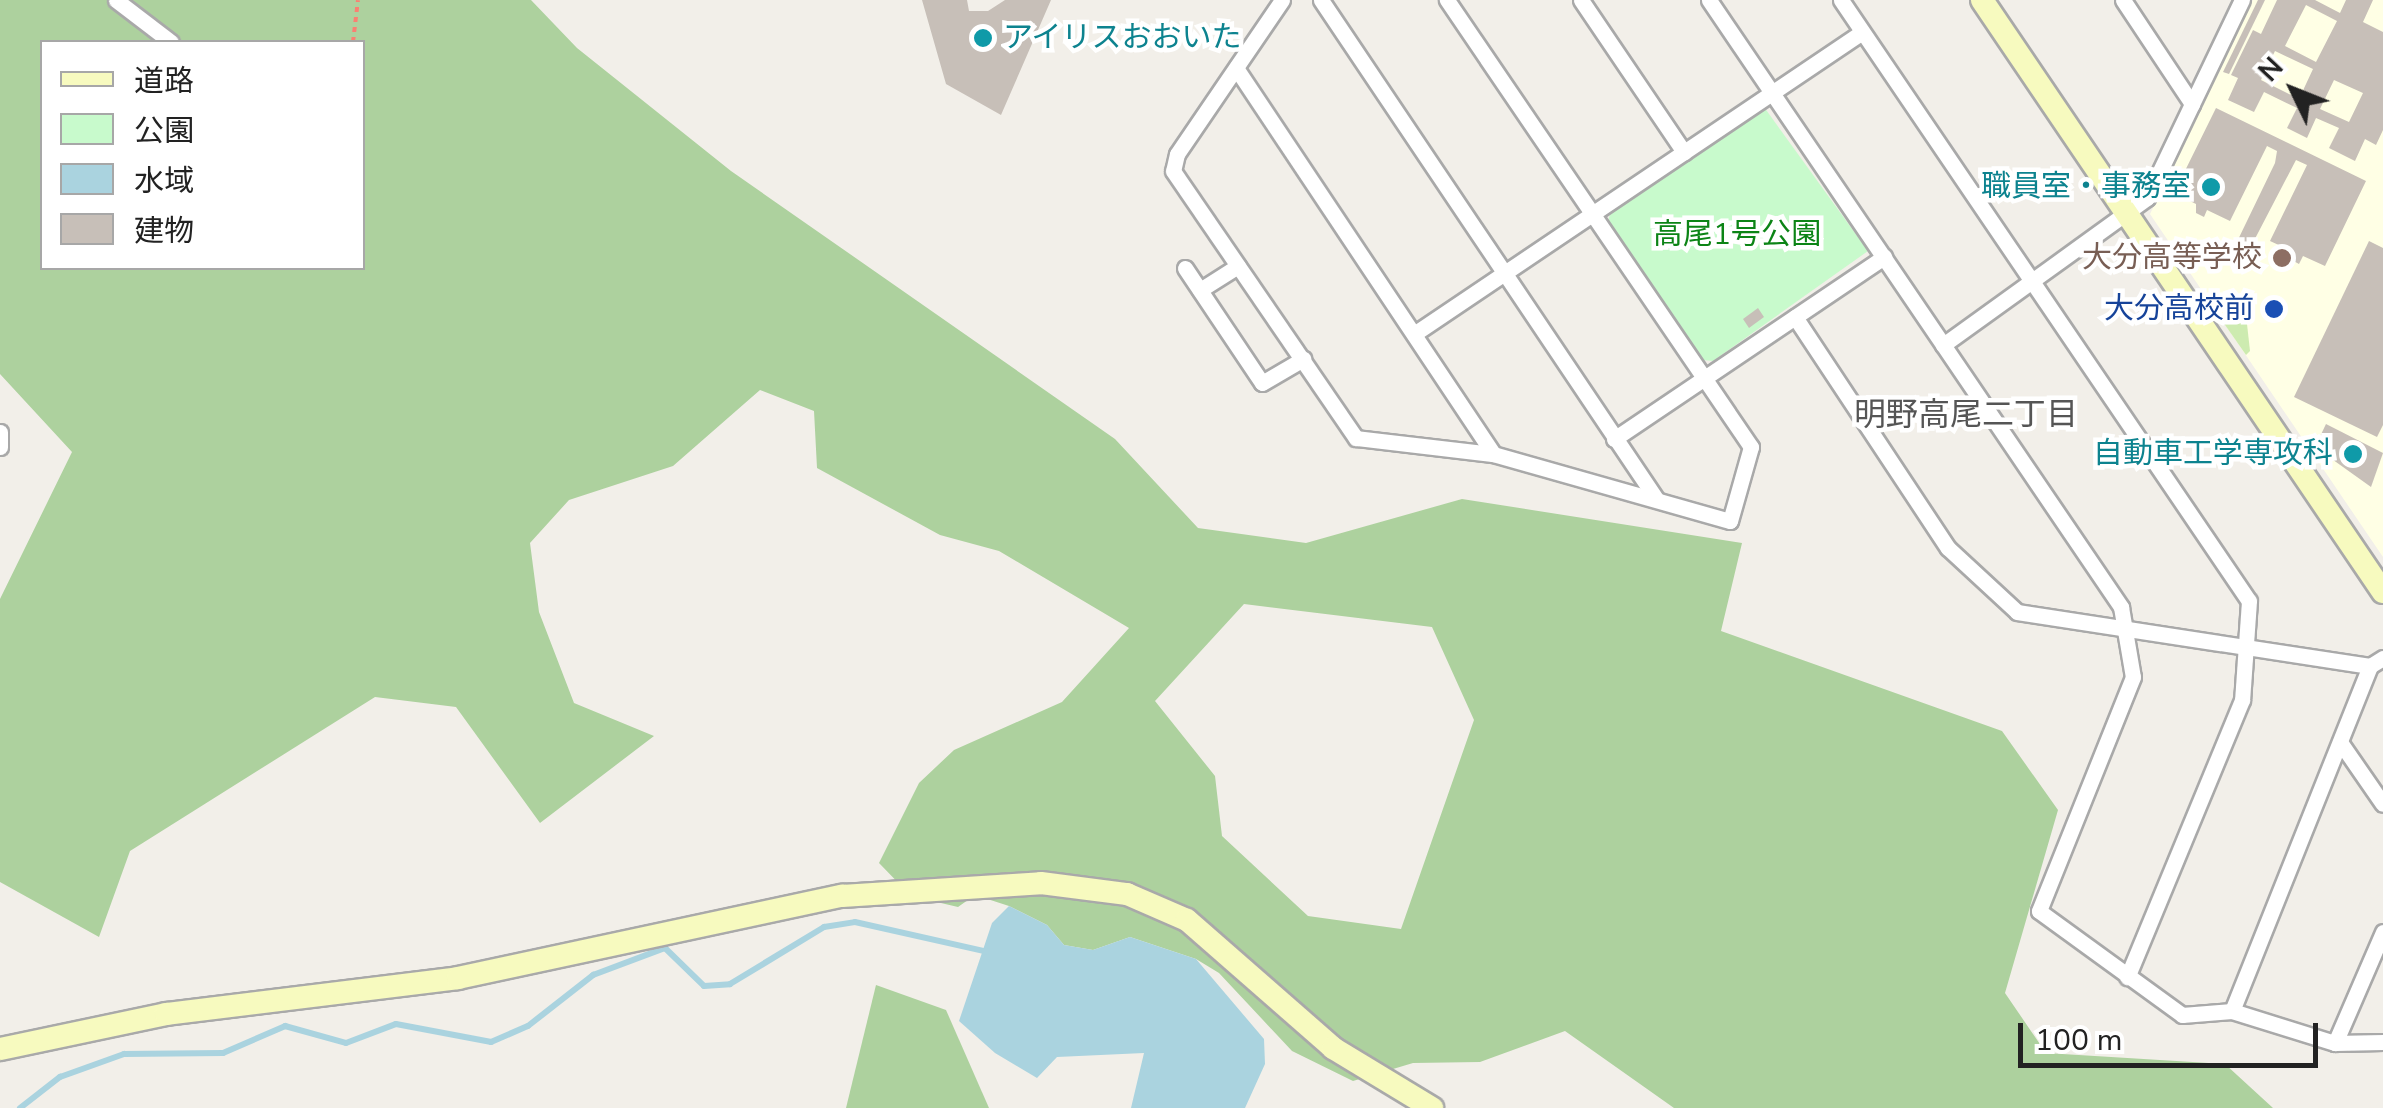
<!DOCTYPE html>
<meta charset="utf-8">
<style>
body{margin:0}
#map{position:relative;width:2383px;height:1108px;overflow:hidden;background:#f2efe9;font-family:"Nunito Sans","Noto Sans JP",sans-serif}
div>[style]{position:absolute}
.education>*{inset:0;background:#ffffe5}
.grass>*{inset:0;background:#cdebb0}
.forest>*{inset:0;background:#add19e}
.park>*{inset:0;background:#c8facc}
.water>*{inset:0;background:#aad3df}
.stream>*{height:6px;margin:-3px;padding:0 3px;transform-origin:3px;border-radius:3px;background:#aad3df}
.building>*{inset:0;background:#c7bfb8}
.path>*{height:4px;margin-top:-2px;transform-origin:0;background:repeating-linear-gradient(90deg,#fa8072 0 5px,transparent 0 10px)}
.roads{filter:drop-shadow(2px 0 #a9a9a9) drop-shadow(-2px 0 #a9a9a9) drop-shadow(0 2px #a9a9a9) drop-shadow(0 -2px #a9a9a9)}
.street>*{height:15px;margin:-7.5px;padding:0 7.5px;transform-origin:7.5px;border-radius:7.5px;background:#fff}
.secondary>*{height:22px;margin:-11px;padding:0 11px;transform-origin:11px;border-radius:11px;background:#f7fabf}
.dots>*{width:28px;height:28px;translate:-50% -50%;box-sizing:border-box;border:5px solid #fff;border-radius:50%}
span{translate:-50% -50%;white-space:nowrap;text-align:center;line-height:1.15;-webkit-text-stroke:9px #fff;paint-order:stroke}
.culture-label{font-size:30px;color:#0d838f}
.left{translate:0 -50%;text-align:left}
.right{translate:-100% -50%;text-align:right}
.park-label{font-size:30px;color:#0c8416}
.education-label{font-size:30px;color:#785e54}
.transit-label{font-size:30px;color:#164399}
.neighbourhood-label{font-size:32px;color:#555}
.legend{position:absolute;left:40px;top:40px;width:325px;height:230px;box-sizing:border-box;background:#fff;border:2px solid #a7a7a7;margin:0;padding:12px 18px;list-style:none;font-size:30px;color:#222}
.legend li{display:flex;align-items:center;gap:20px;height:50px}
.legend b{width:50px;border:2px solid #a7a7a7}
.north{position:absolute;left:2243px;top:40px;width:100px;height:100px;-webkit-text-stroke:8px #fff;paint-order:stroke;rotate:313deg;font-size:28px;font-weight:700;line-height:40px;text-align:center;color:#222}
.north::after{content:'';display:block;margin:auto;width:35px;height:45px;background:#222;clip-path:polygon(50% 0,100% 100%,50% 72%,0 100%)}
.scale{position:absolute;left:2018px;top:1023px;width:300px;height:45px;box-sizing:border-box;border:5px solid #222;border-top:0;padding-left:12px;font-size:30px;line-height:35px;white-space:nowrap;color:#222;-webkit-text-stroke:8px #fff;paint-order:stroke}
</style>
<div id="map">
<div class="education">
<i style="clip-path:polygon(2253px 0,2383px 0,2383px 557px,2150px 214px)"></i>
</div>
<div class="grass">
<i style="clip-path:polygon(2216px 312px,2247px 324px,2250px 351px,2246px 355px)"></i>
</div>
<div class="forest">
<i style="clip-path:polygon(evenodd,0 0,531px 0,577px 48px,731px 171px,1115px 439px,1198px 528px,1306px 543px,1462px 499px,1742px 543px,1721px 631px,2002px 731px,2058px 810px,2005px 993px,2046px 1053px,2225px 1064px,2273px 1108px,1674px 1108px,1565px 1031px,1480px 1062px,1413px 1063px,1353px 1081px,1292px 1051px,1219px 973px,1196px 959px,1130px 937px,1093px 950px,1064px 945px,1047px 925px,1009px 906px,975px 895px,958px 907px,911px 896px,879px 863px,919px 783px,954px 750px,1062px 702px,1129px 628px,999px 551px,940px 535px,817px 468px,814px 411px,760px 390px,673px 466px,569px 500px,530px 543px,539px 612px,574px 703px,654px 736px,540px 823px,456px 707px,375px 697px,130px 851px,99px 937px,0 882px,0 599px,72px 452px,0 374px,0 0,42px 42px,362px 42px,362px 268px,42px 268px,42px 42px,0 0,1244px 604px,1432px 627px,1474px 720px,1401px 929px,1308px 916px,1222px 836px,1215px 776px,1155px 701px,1244px 604px)"></i>
<i style="clip-path:polygon(876px 985px,946px 1010px,989px 1108px,846px 1108px)"></i>
</div>
<div class="park">
<i style="clip-path:polygon(1764px 107px,1868px 251px,1713px 361px,1703px 360px,1608px 221px,1611px 211px)"></i>
</div>
<div class="water">
<i style="clip-path:polygon(1009px 906px,1047px 925px,1064px 945px,1093px 950px,1130px 937px,1196px 959px,1264px 1039px,1265px 1064px,1245px 1108px,1131px 1108px,1144px 1053px,1057px 1057px,1037px 1078px,995px 1053px,959px 1021px,992px 923px)"></i>
</div>
<div class="stream">
<i style="left:20px;top:1108px;width:51px;rotate:-37.8deg"></i>
<i style="left:60px;top:1077px;width:68px;rotate:-19.8deg"></i>
<i style="left:124px;top:1054px;width:99px;rotate:-0.6deg"></i>
<i style="left:223px;top:1053px;width:68px;rotate:-23.5deg"></i>
<i style="left:285px;top:1026px;width:63px;rotate:15.6deg"></i>
<i style="left:346px;top:1043px;width:53px;rotate:-20.8deg"></i>
<i style="left:396px;top:1024px;width:97px;rotate:10.7deg"></i>
<i style="left:491px;top:1042px;width:40px;rotate:-23.4deg"></i>
<i style="left:528px;top:1026px;width:83px;rotate:-38.1deg"></i>
<i style="left:593px;top:975px;width:77px;rotate:-20.6deg"></i>
<i style="left:665px;top:948px;width:54px;rotate:44.3deg"></i>
<i style="left:704px;top:986px;width:26px;rotate:-4deg"></i>
<i style="left:730px;top:984px;width:110px;rotate:-31.2deg"></i>
<i style="left:824px;top:927px;width:31px;rotate:-9deg"></i>
<i style="left:855px;top:922px;width:136px;rotate:12.7deg"></i>
</div>
<div class="building">
<i style="clip-path:polygon(922px 0,967px 0,969px 11px,988px 11px,1005px 0,1051px 0,1001px 115px,946px 84px)"></i>
<i style="clip-path:polygon(2258px 0,2265px 0,2229px 74px,2223px 72px)"></i>
<i style="clip-path:polygon(evenodd,2277px 0,2315px 0,2340px 13px,2346px 0,2373px 0,2363px 22px,2383px 32px,2383px 130px,2376px 145px,2365px 139px,2355px 161px,2329px 148px,2339px 128px,2316px 118px,2307px 138px,2287px 128px,2297px 108px,2264px 92px,2254px 112px,2228px 100px,2238px 78px,2231px 75px,2253px 30px,2261px 34px,2277px 0,2306px 5px,2337px 21px,2316px 62px,2285px 46px,2306px 5px,2277px 0,2275px 51px,2313px 69px,2299px 99px,2261px 80px,2275px 51px,2277px 0,2334px 80px,2363px 93px,2349px 122px,2320px 109px,2334px 80px)"></i>
<i style="clip-path:polygon(2216px 108px,2366px 181px,2325px 266px,2303px 256px,2299px 264px,2288px 258px,2292px 251px,2270px 241px,2307px 165px,2296px 160px,2246px 256px,2233px 250px,2275px 163px,2277px 151px,2267px 146px,2230px 221px,2207px 210px,2204px 217px,2196px 213px,2196px 204px,2174px 193px)"></i>
<i style="clip-path:polygon(2369px 241px,2383px 248px,2383px 425px,2377px 437px,2294px 397px)"></i>
<i style="clip-path:polygon(1758px 308px,1764px 317px,1749px 328px,1743px 319px)"></i>
<i style="clip-path:polygon(2326px 424px,2383px 453px,2371px 487px,2315px 447px)"></i>
</div>
<div class="path">
<i style="left:353px;top:42px;width:42px;rotate:-83.2deg"></i>
</div>
<div class="roads">
<div class="street">
<i style="left:116px;top:0;width:69px;rotate:37.4deg"></i>
<i style="left:1282px;top:0;width:186px;rotate:124.3deg"></i>
<i style="left:1177px;top:154px;width:17px;rotate:103deg"></i>
<i style="left:1173px;top:171px;width:324px;rotate:55.6deg"></i>
<i style="left:1356px;top:438px;width:138px;rotate:6.7deg"></i>
<i style="left:1493px;top:454px;width:246px;rotate:15.8deg"></i>
<i style="left:1730px;top:521px;width:77px;rotate:-74.2deg"></i>
<i style="left:1751px;top:447px;width:541px;rotate:-124.22deg"></i>
<i style="left:1321px;top:0;width:602px;rotate:56.1deg"></i>
<i style="left:1581px;top:0;width:184px;rotate:55.9deg"></i>
<i style="left:1709px;top:0;width:734px;rotate:55.83deg"></i>
<i style="left:2121px;top:607px;width:71px;rotate:80.3deg"></i>
<i style="left:2133px;top:677px;width:252px;rotate:111.9deg"></i>
<i style="left:2039px;top:911px;width:177px;rotate:36deg"></i>
<i style="left:2182px;top:1015px;width:50px;rotate:-4.6deg"></i>
<i style="left:2232px;top:1011px;width:108px;rotate:17.3deg"></i>
<i style="left:2335px;top:1043px;width:48px;rotate:-1.2deg"></i>
<i style="left:1841px;top:0;width:726px;rotate:55.83deg"></i>
<i style="left:2249px;top:601px;width:99px;rotate:94deg"></i>
<i style="left:2242px;top:700px;width:300px;rotate:112.5deg"></i>
<i style="left:2123px;top:0;width:125px;rotate:56.4deg"></i>
<i style="left:1236px;top:68px;width:464px;rotate:56.3deg"></i>
<i style="left:1185px;top:268px;width:138px;rotate:56.2deg"></i>
<i style="left:1262px;top:383px;width:48px;rotate:-30.3deg"></i>
<i style="left:1200px;top:290px;width:45px;rotate:-32.3deg"></i>
<i style="left:1795px;top:317px;width:277px;rotate:56.5deg"></i>
<i style="left:1948px;top:548px;width:94px;rotate:42.8deg"></i>
<i style="left:2017px;top:612px;width:357px;rotate:8.7deg"></i>
<i style="left:1414px;top:334px;width:540px;rotate:-33.98deg"></i>
<i style="left:1943px;top:345px;width:251px;rotate:-35.8deg"></i>
<i style="left:2147px;top:198px;width:220px;rotate:-64.4deg"></i>
<i style="left:0;top:432px;width:15px;rotate:90deg"></i>
<i style="left:1614px;top:439px;width:326px;rotate:-34deg"></i>
<i style="left:2340px;top:742px;width:75px;rotate:55.3deg"></i>
<i style="left:2232px;top:1011px;width:372px;rotate:-68.2deg"></i>
<i style="left:2370px;top:666px;width:15px;rotate:-32deg"></i>
<i style="left:2335px;top:1043px;width:121px;rotate:-66.6deg"></i>
</div>
<div class="secondary">
<i style="left:1982px;top:0;width:715px;rotate:55.89deg"></i>
<i style="left:0;top:1049px;width:170px;rotate:-11.9deg"></i>
<i style="left:166px;top:1014px;width:294px;rotate:-7deg"></i>
<i style="left:458px;top:978px;width:393px;rotate:-12.1deg"></i>
<i style="left:842px;top:896px;width:199px;rotate:-3.7deg"></i>
<i style="left:1041px;top:883px;width:87px;rotate:7.3deg"></i>
<i style="left:1127px;top:894px;width:65px;rotate:23.4deg"></i>
<i style="left:1187px;top:920px;width:194px;rotate:41.2deg"></i>
<i style="left:1333px;top:1048px;width:116px;rotate:31.2deg"></i>
</div>
</div>
<div class="dots">
<i style="left:983px;top:38px;background:#0f9aa8"></i>
<i style="left:2211px;top:187px;background:#0f9aa8"></i>
<i style="left:2282px;top:258px;background:#8d6e63"></i>
<i style="left:2274px;top:309px;background:#1a4fb4"></i>
<i style="left:2353px;top:454px;background:#0f9aa8"></i>
</div>
<div class="culture-label">
<span class="left" style="left:1003px;top:38px">アイリスおおいた</span>
<span class="right" style="left:2191px;top:187px">職員室・事務室</span>
<span class="right" style="left:2333px;top:454px">自動車工学専攻科</span>
</div>
<div class="park-label">
<span style="left:1737px;top:235px">高尾1号公園</span>
</div>
<div class="education-label">
<span class="right" style="left:2262px;top:258px">大分高等学校</span>
</div>
<div class="transit-label">
<span class="right" style="left:2254px;top:309px">大分高校前</span>
</div>
<div class="neighbourhood-label">
<span style="left:1966px;top:415px">明野高尾二丁目</span>
</div>
<ul class="legend">
<li><b style="height:12px;background:#f7fabf"></b>道路</li>
<li><b style="height:28px;background:#c8facc"></b>公園</li>
<li><b style="height:28px;background:#aad3df"></b>水域</li>
<li><b style="height:28px;background:#c7bfb8"></b>建物</li>
</ul>
<div class="north">N</div>
<div class="scale">100 m</div>
</div>
